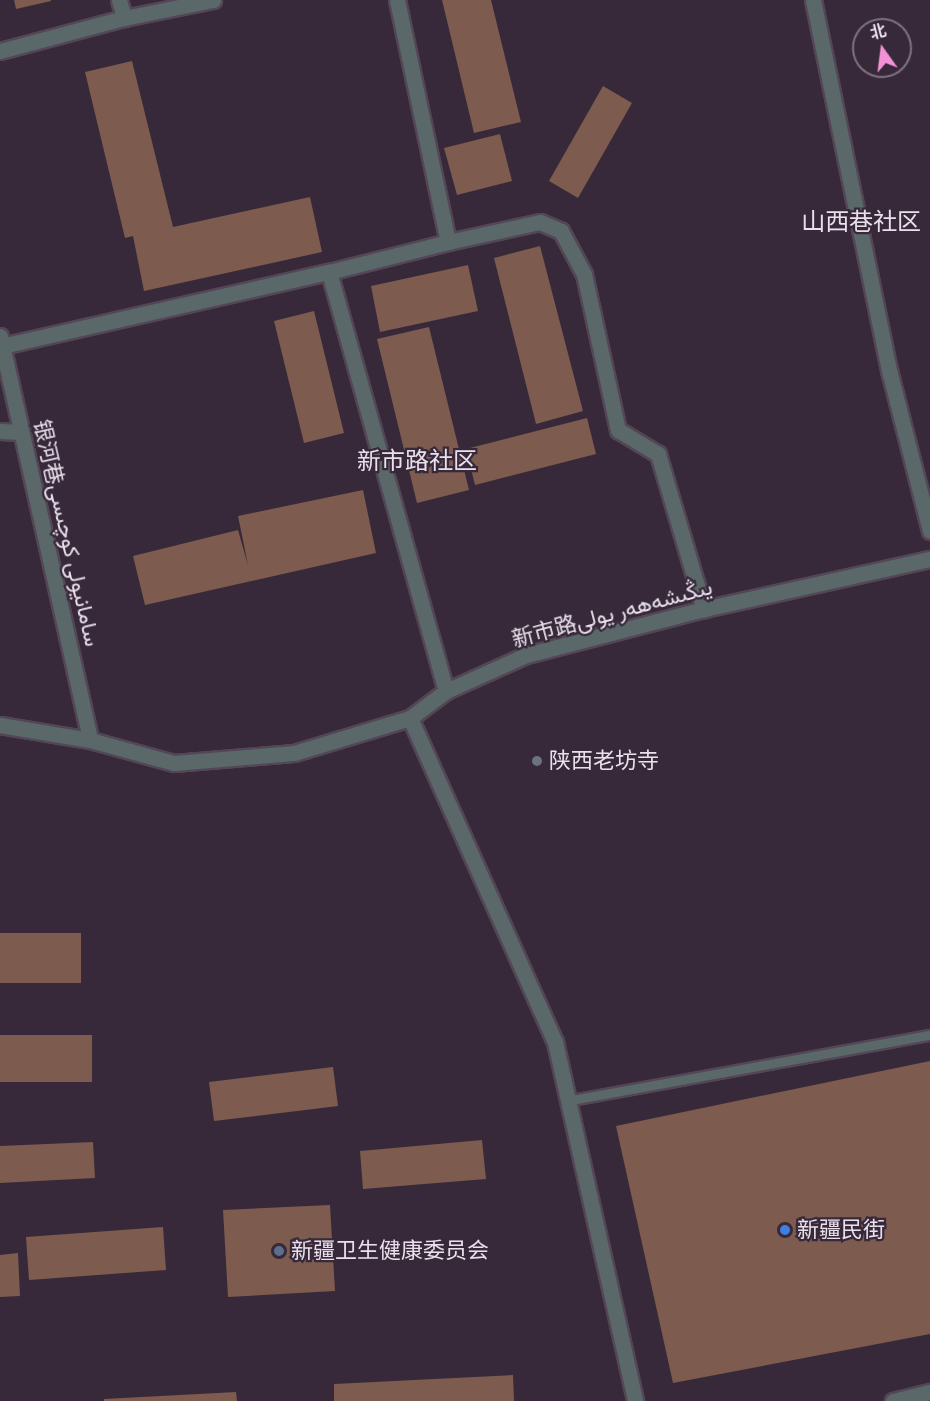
<!DOCTYPE html>
<meta charset="utf-8">
<style>
body{margin:0}
#map{position:relative;width:930px;height:1401px;overflow:hidden;background:#37293a;font-family:Signika,Vazirmatn,"Noto Sans SC",sans-serif}
div>[style]{position:absolute}
.building>*{inset:0;background:#7d5b4e}
.roads{filter:drop-shadow(2px 0 #534656) drop-shadow(-2px 0 #534656) drop-shadow(0 2px #534656) drop-shadow(0 -2px #534656)}
.service>*{height:9px;margin:-4.5px;padding:0 4.5px;transform-origin:4.5px;border-radius:4.5px;background:#5b686a}
.minor>*{height:15px;margin:-7.5px;padding:0 7.5px;transform-origin:7.5px;border-radius:7.5px;background:#5b686a}
.tertiary>*{height:15px;margin:-7.5px;padding:0 7.5px;transform-origin:7.5px;border-radius:7.5px;background:#5b686a}
.dots>*{width:16px;height:16px;translate:-50% -50%;box-sizing:border-box;border:3px solid #37293a;border-radius:50%}
span{translate:-50% -50%;white-space:nowrap;text-align:center;line-height:1.15;-webkit-text-stroke:4.5px #37293a;paint-order:stroke}
.street-label{font-size:22px;color:#e9e0eb}
.poi-label{font-size:22px;color:#e9e0eb}
.left{translate:0 -50%;text-align:left}
.neighbourhood-label{font-size:24px;color:#e9e0eb}
.north{position:absolute;left:852px;top:18px;width:60px;height:60px;box-sizing:border-box;background:#37293a;border:2px solid #7e7281;border-radius:50%;rotate:346deg;font-size:16px;font-weight:700;line-height:24px;text-align:center;color:#e9e0eb}
.north::after{content:'';display:block;margin:auto;width:21px;height:27px;background:#f391d6;clip-path:polygon(50% 0,100% 100%,50% 72%,0 100%)}
</style>
<div id="map">
<div class="building">
<i style="clip-path:polygon(14px 0,51px 0,51px 1px,16px 9px)"></i>
<i style="clip-path:polygon(442px 0,491px 0,521px 122px,474px 133px)"></i>
<i style="clip-path:polygon(132px 61px,173px 227px,310px 197px,322px 252px,144px 291px,133px 236px,125px 238px,85px 72px)"></i>
<i style="clip-path:polygon(603px 86px,632px 103px,578px 198px,549px 181px)"></i>
<i style="clip-path:polygon(500px 134px,512px 181px,457px 195px,444px 148px)"></i>
<i style="clip-path:polygon(540px 246px,583px 411px,536px 424px,494px 258px)"></i>
<i style="clip-path:polygon(468px 265px,478px 311px,380px 332px,371px 286px)"></i>
<i style="clip-path:polygon(314px 311px,344px 433px,304px 443px,274px 321px)"></i>
<i style="clip-path:polygon(429px 327px,469px 490px,417px 503px,377px 339px)"></i>
<i style="clip-path:polygon(587px 418px,596px 454px,475px 485px,466px 449px)"></i>
<i style="clip-path:polygon(363px 490px,376px 553px,145px 605px,133px 556px,238px 530px,248px 565px,238px 516px)"></i>
<i style="clip-path:polygon(0 933px,81px 933px,81px 983px,0 983px)"></i>
<i style="clip-path:polygon(0 1035px,92px 1035px,92px 1082px,0 1082px)"></i>
<i style="clip-path:polygon(930px 1061px,930px 1334px,673px 1383px,616px 1126px)"></i>
<i style="clip-path:polygon(333px 1067px,338px 1106px,214px 1121px,209px 1082px)"></i>
<i style="clip-path:polygon(482px 1140px,486px 1179px,363px 1189px,360px 1151px)"></i>
<i style="clip-path:polygon(93px 1142px,95px 1178px,0 1183px,0 1146px)"></i>
<i style="clip-path:polygon(330px 1205px,335px 1291px,228px 1297px,223px 1210px)"></i>
<i style="clip-path:polygon(163px 1227px,166px 1270px,29px 1280px,26px 1237px)"></i>
<i style="clip-path:polygon(18px 1253px,20px 1296px,0 1297px,0 1255px)"></i>
<i style="clip-path:polygon(513px 1375px,514px 1401px,334px 1401px,334px 1384px)"></i>
<i style="clip-path:polygon(236px 1392px,237px 1401px,104px 1401px,104px 1399px)"></i>
</div>
<div class="roads">
<div class="service">
<i style="left:571px;top:1100px;width:365px;rotate:-10.3deg"></i>
</div>
<div class="minor">
<i style="left:119px;top:0;width:19px;rotate:74deg"></i>
<i style="left:813px;top:0;width:382px;rotate:78.4deg"></i>
<i style="left:890px;top:374px;width:162px;rotate:75.7deg"></i>
<i style="left:0;top:51px;width:128px;rotate:-14.9deg"></i>
<i style="left:124px;top:18px;width:91px;rotate:-11.4deg"></i>
<i style="left:448px;top:242px;width:94px;rotate:-12.3deg"></i>
<i style="left:540px;top:222px;width:23px;rotate:23deg"></i>
<i style="left:561px;top:231px;width:49px;rotate:61.9deg"></i>
<i style="left:584px;top:274px;width:160px;rotate:77.7deg"></i>
<i style="left:618px;top:430px;width:47px;rotate:31deg"></i>
<i style="left:658px;top:454px;width:162px;rotate:73.5deg"></i>
<i style="left:329px;top:272px;width:123px;rotate:-14.1deg"></i>
<i style="left:448px;top:242px;width:247px;rotate:-101.9deg"></i>
<i style="left:0;top:336px;width:414px;rotate:77.4deg"></i>
<i style="left:2px;top:346px;width:335px;rotate:-12.8deg"></i>
<i style="left:329px;top:272px;width:435px;rotate:74.4deg"></i>
<i style="left:0;top:431px;width:21px;rotate:3deg"></i>
<i style="left:410px;top:718px;width:355px;rotate:65.9deg"></i>
<i style="left:555px;top:1042px;width:368px;rotate:77.4deg"></i>
<i style="left:0;top:725px;width:91px;rotate:9.5deg"></i>
<i style="left:90px;top:740px;width:87px;rotate:15.3deg"></i>
<i style="left:174px;top:763px;width:120px;rotate:-4.8deg"></i>
<i style="left:294px;top:753px;width:121px;rotate:-16.8deg"></i>
<i style="left:410px;top:718px;width:45px;rotate:-36.9deg"></i>
<i style="left:446px;top:691px;width:88px;rotate:-24.2deg"></i>
<i style="left:526px;top:655px;width:184px;rotate:-14.5deg"></i>
<i style="left:704px;top:609px;width:231px;rotate:-12.5deg"></i>
</div>
<div class="tertiary">
<i style="left:893px;top:1401px;width:38px;rotate:-14deg"></i>
</div>
</div>
<div class="dots">
<i style="left:537px;top:761px;background:#6b7280"></i>
<i style="left:785px;top:1230px;background:#3f7fe0"></i>
<i style="left:279px;top:1251px;background:#5c6f8a"></i>
</div>
<div class="street-label">
<span style="left:67px;top:533px;rotate:77deg">银河巷سامانيولى كوچىسى</span>
<span style="left:612px;top:613px;rotate:-15deg">新市路يىڭىشەھەر يولى</span>
</div>
<div class="poi-label">
<span class="left" style="left:549px;top:761px">陕西老坊寺</span>
<span class="left" style="left:797px;top:1230px">新疆民街</span>
<span class="left" style="left:291px;top:1251px">新疆卫生健康委员会</span>
</div>
<div class="neighbourhood-label">
<span style="left:861px;top:223px">山西巷社区</span>
<span style="left:417px;top:462px">新市路社区</span>
</div>
<div class="north">北</div>
</div>
